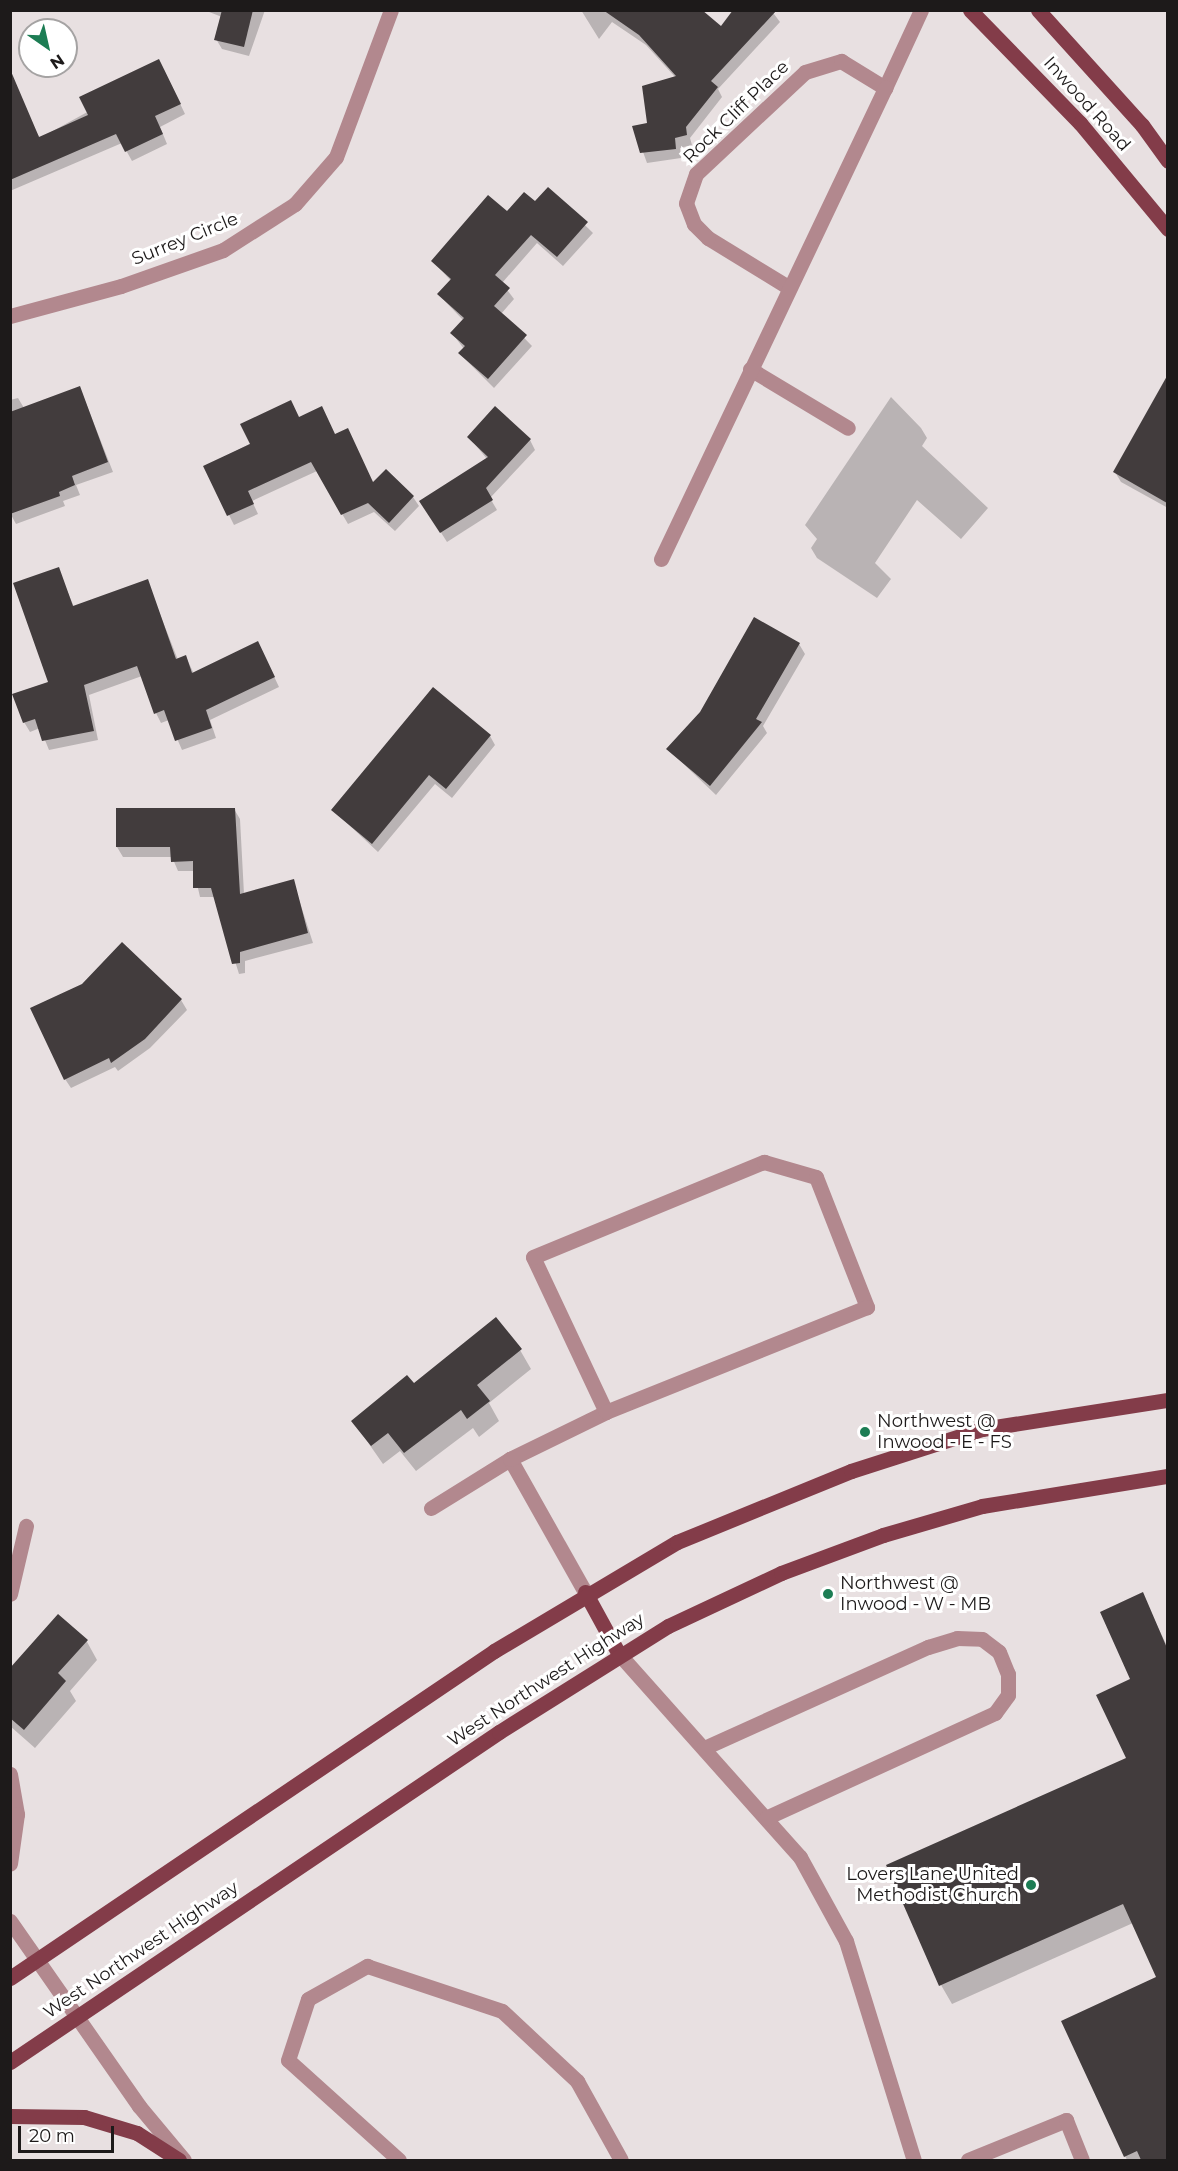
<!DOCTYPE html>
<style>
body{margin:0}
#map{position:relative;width:1178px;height:2171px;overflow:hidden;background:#e8e0e1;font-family:Montserrat,sans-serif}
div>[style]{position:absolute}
.shadow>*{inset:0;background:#0003}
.building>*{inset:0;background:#423c3d}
.minor>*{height:15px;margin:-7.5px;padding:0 7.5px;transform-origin:7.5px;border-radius:7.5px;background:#b2888e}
.major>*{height:15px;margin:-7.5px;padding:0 7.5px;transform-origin:7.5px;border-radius:7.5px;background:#833c49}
.dots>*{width:16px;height:16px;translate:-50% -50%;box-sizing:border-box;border:3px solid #fff;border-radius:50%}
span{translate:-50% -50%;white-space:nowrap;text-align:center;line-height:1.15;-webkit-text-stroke:6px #fff;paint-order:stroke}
.street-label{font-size:18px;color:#1d1a1a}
.poi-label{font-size:18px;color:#1d1a1a}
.left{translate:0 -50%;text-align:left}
.right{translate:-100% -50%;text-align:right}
.frame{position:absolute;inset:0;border:12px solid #1d1a1a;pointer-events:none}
.north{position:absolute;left:18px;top:18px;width:60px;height:60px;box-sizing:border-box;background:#fff;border:2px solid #a5a3a3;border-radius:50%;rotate:146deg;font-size:16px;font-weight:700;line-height:24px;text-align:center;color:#1d1a1a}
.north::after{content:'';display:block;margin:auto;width:21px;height:27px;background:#1d7d54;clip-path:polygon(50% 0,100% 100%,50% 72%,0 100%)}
.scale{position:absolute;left:18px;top:2126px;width:96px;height:27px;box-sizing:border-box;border:3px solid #1d1a1a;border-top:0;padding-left:8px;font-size:18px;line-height:21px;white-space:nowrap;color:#1d1a1a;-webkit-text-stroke:4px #fff;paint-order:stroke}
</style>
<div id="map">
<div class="shadow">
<i style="clip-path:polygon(204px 10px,265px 10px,249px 56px,222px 49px,216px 39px,222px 17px)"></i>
<i style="clip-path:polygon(581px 10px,700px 10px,721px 28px,771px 10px,780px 22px,718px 89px,722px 97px,690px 138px,692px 145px,680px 148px,681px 158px,647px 163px,634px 127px,649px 124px,676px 78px,646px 45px,612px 22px,599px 39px)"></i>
<i style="clip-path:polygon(164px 70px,185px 114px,160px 127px,167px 144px,132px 161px,122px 143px,10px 191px,10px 87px,40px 138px)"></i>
<i style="clip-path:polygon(548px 189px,593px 233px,563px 266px,537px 243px,502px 283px,514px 299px,501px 314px,532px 346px,494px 388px,460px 354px,464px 349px,452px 333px,463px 320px,439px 295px,451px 281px,433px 261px,507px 213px,535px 203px)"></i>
<i style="clip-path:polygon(80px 388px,113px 472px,76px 485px,80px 495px,63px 501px,65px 506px,16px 524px,10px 513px,10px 400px,18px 398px,24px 408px)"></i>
<i style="clip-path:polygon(891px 397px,921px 428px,927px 438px,922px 446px,988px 508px,961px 539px,917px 500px,875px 563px,891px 579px,877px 598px,817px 558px,811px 548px,817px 539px,805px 525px)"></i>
<i style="clip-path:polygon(1152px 406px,1168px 415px,1168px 508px,1121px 482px,1115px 472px)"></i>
<i style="clip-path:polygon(299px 418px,373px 484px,413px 497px,419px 506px,395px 531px,374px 512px,348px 524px,317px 471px,252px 501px,258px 514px,234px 525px,205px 467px)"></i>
<i style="clip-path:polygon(469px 437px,530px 440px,535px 450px,490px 498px,497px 510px,447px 542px,421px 501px,487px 459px)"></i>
<i style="clip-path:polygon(58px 569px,74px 607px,147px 581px,178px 660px,186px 657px,194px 674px,263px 653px,279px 687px,210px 720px,216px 738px,182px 750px,169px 720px,161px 723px,156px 713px,142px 676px,89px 695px,98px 740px,49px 750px,40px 728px,30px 732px,24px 722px,50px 683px)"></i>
<i style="clip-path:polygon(799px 644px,805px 654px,763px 726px,767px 733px,716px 795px,668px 749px)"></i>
<i style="clip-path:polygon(490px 736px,495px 745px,452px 798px,435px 784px,378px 852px,333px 810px)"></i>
<i style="clip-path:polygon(234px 809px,240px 819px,244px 894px,293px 881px,313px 943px,245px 961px,245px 973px,239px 974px,215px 897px,200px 897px,194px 871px,178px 871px,172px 857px,123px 857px,117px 847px)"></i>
<i style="clip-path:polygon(181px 1000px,187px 1010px,150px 1048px,118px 1071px,115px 1067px,71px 1088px,65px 1079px)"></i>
<i style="clip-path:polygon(520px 1350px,531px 1369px,489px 1403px,499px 1421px,479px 1437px,473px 1428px,416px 1471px,400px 1451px,383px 1464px,353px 1421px)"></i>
<i style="clip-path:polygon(1142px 1594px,1167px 1646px,1168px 2160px,1127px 2160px,1063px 2022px,1158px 1978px,1133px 1923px,952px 2004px,941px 1985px,1128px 1759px)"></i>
<i style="clip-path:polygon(86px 1640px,97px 1660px,70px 1691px,76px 1701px,35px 1748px,10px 1726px,10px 1668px)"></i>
</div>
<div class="building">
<i style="clip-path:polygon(222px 10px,253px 10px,244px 47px,214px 40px)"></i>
<i style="clip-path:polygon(603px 10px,702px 10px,721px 26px,733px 10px,777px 10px,711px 81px,718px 87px,686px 127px,687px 135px,675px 138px,676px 149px,640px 153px,632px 126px,647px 123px,642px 86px,676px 76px,639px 35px)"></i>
<i style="clip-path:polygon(159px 59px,181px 104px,155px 116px,163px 134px,125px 152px,116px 134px,10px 180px,10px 69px,39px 137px,88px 115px,79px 97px)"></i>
<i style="clip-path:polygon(548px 187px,588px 222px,557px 257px,531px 235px,495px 275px,510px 288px,494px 306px,527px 335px,488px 379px,458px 353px,465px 346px,450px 333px,464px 318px,437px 294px,451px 279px,431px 261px,488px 195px,507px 211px,524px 192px,535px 201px)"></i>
<i style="clip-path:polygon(1167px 376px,1167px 503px,1113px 472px)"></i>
<i style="clip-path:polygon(80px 386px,108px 462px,72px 476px,75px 485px,59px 492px,60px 496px,10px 514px,10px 412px)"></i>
<i style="clip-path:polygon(291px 400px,299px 417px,322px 406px,335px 434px,348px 428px,373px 482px,386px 469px,414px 496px,389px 523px,368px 503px,341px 515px,311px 462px,248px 491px,254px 504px,227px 516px,203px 466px,250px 444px,240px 424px)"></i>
<i style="clip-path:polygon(495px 406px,531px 439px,486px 488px,493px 500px,440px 533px,419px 501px,488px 457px,467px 437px)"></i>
<i style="clip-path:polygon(59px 567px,73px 606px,148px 579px,176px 659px,186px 655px,192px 673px,258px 641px,275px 677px,206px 710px,212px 728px,175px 741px,164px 710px,154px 714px,137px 666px,84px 685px,94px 731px,42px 741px,35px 719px,23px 723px,12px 694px,48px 682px,13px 583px)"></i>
<i style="clip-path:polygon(754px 617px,800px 643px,756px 719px,762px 722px,710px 786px,666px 749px,700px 712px)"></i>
<i style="clip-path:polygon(433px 687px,491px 735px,446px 789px,429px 775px,372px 844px,331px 810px)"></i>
<i style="clip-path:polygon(116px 808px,235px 808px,240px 894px,294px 879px,308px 933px,240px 952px,240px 963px,232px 964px,211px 888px,193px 888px,193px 861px,171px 862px,170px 847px,116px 847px)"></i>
<i style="clip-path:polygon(122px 942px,182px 999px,145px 1039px,111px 1063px,109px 1058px,64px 1080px,30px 1008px,82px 984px)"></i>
<i style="clip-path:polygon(496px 1317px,522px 1349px,477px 1385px,490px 1401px,467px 1419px,461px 1410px,404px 1453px,388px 1433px,371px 1446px,351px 1421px,407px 1375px,414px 1383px)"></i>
<i style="clip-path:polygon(1143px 1592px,1167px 1648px,1167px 2160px,1141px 2160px,1137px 2151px,1124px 2157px,1061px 2021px,1156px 1977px,1123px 1904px,939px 1986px,886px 1865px,1126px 1758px,1096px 1695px,1130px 1679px,1100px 1612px)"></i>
<i style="clip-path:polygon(58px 1614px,88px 1640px,58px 1673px,66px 1681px,24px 1730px,10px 1718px,10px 1668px)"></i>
</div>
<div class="minor">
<i style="left:788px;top:287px;width:94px;rotate:-148.5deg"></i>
<i style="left:708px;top:238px;width:20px;rotate:-135deg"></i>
<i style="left:694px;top:224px;width:22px;rotate:-111deg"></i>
<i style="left:686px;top:203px;width:31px;rotate:-71deg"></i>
<i style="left:696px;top:174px;width:149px;rotate:-43.1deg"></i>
<i style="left:805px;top:72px;width:38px;rotate:-17deg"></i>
<i style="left:841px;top:61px;width:52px;rotate:31.5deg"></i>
<i style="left:885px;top:88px;width:86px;rotate:-65.2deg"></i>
<i style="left:10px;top:316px;width:115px;rotate:-15.1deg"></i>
<i style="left:121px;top:286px;width:108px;rotate:-19.4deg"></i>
<i style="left:223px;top:250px;width:85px;rotate:-32.6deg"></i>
<i style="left:295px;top:204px;width:62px;rotate:-48.9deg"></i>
<i style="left:336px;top:157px;width:157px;rotate:-69.5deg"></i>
<i style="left:750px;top:369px;width:114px;rotate:31deg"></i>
<i style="left:661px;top:559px;width:522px;rotate:-64.56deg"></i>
<i style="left:431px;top:1508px;width:93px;rotate:-31.8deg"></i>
<i style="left:585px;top:1592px;width:153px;rotate:-119.4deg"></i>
<i style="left:510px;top:1459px;width:107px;rotate:-26.1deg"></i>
<i style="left:606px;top:1412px;width:171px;rotate:-115.2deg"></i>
<i style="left:533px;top:1257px;width:250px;rotate:-22.4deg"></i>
<i style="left:764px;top:1162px;width:54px;rotate:16.1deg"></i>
<i style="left:816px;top:1177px;width:140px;rotate:68.6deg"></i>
<i style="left:867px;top:1307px;width:281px;rotate:158.1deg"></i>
<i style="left:10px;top:1594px;width:70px;rotate:-76.8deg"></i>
<i style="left:619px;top:1654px;width:272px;rotate:48.3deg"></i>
<i style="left:800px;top:1857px;width:96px;rotate:61.3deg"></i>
<i style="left:846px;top:1941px;width:229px;rotate:72.8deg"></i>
<i style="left:704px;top:1748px;width:246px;rotate:-24.3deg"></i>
<i style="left:928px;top:1647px;width:30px;rotate:-17deg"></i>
<i style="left:957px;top:1638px;width:25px;rotate:2deg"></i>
<i style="left:982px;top:1639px;width:21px;rotate:37deg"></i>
<i style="left:999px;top:1652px;width:24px;rotate:68deg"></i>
<i style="left:1008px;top:1674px;width:21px;rotate:90deg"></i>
<i style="left:1008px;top:1695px;width:22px;rotate:126deg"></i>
<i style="left:995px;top:1713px;width:252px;rotate:155.4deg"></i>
<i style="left:10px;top:1774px;width:41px;rotate:80.1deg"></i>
<i style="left:17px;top:1814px;width:50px;rotate:98deg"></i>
<i style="left:10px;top:1921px;width:226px;rotate:55.1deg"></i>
<i style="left:139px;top:2106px;width:70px;rotate:50.2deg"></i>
<i style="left:399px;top:2160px;width:149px;rotate:-138deg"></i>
<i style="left:288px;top:2060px;width:64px;rotate:-71.8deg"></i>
<i style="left:308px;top:1999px;width:68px;rotate:-29.2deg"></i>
<i style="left:367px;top:1966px;width:142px;rotate:18.4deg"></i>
<i style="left:502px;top:2011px;width:103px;rotate:43deg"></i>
<i style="left:577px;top:2081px;width:90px;rotate:60.9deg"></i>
<i style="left:968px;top:2160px;width:106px;rotate:-22.2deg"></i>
<i style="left:1066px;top:2120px;width:43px;rotate:68.2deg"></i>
</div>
<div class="major">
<i style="left:970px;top:10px;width:158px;rotate:45.8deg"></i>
<i style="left:1080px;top:123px;width:138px;rotate:50.3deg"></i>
<i style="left:1038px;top:10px;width:155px;rotate:47.9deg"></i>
<i style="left:1142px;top:125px;width:44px;rotate:54.2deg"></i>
<i style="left:585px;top:1592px;width:71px;rotate:61.3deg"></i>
<i style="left:10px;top:1978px;width:584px;rotate:-34.04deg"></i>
<i style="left:494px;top:1651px;width:213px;rotate:-30.8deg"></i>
<i style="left:677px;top:1542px;width:188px;rotate:-22.2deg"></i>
<i style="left:851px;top:1471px;width:138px;rotate:-17.8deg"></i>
<i style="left:982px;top:1429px;width:188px;rotate:-8.9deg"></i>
<i style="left:10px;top:2062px;width:590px;rotate:-34.01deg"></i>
<i style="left:499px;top:1732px;width:199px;rotate:-32.1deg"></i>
<i style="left:668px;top:1626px;width:125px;rotate:-25.1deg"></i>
<i style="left:781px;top:1573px;width:109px;rotate:-20.4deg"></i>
<i style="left:883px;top:1535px;width:103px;rotate:-16.3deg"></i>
<i style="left:982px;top:1506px;width:188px;rotate:-9.2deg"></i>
<i style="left:10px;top:2116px;width:74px;rotate:0.8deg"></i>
<i style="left:84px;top:2117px;width:55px;rotate:16.8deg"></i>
<i style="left:137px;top:2133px;width:50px;rotate:32.7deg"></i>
</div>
<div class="dots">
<i style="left:865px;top:1432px;background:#1d7d54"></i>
<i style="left:828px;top:1594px;background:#1d7d54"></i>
<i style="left:1031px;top:1885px;background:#1d7d54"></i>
</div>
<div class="street-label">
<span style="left:1087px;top:104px;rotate:48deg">Inwood Road</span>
<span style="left:736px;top:112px;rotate:-44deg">Rock Cliff Place</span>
<span style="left:185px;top:239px;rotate:-22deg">Surrey Circle</span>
<span style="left:546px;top:1680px;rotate:-33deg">West Northwest Highway</span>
<span style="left:141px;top:1950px;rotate:-34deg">West Northwest Highway</span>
</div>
<div class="poi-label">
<span class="left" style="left:877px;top:1432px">Northwest @<br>Inwood - E - FS</span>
<span class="left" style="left:840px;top:1594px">Northwest @<br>Inwood - W - MB</span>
<span class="right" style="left:1019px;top:1885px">Lovers Lane United<br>Methodist Church</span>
</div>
<div class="frame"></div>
<div class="north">N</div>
<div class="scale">20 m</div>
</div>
